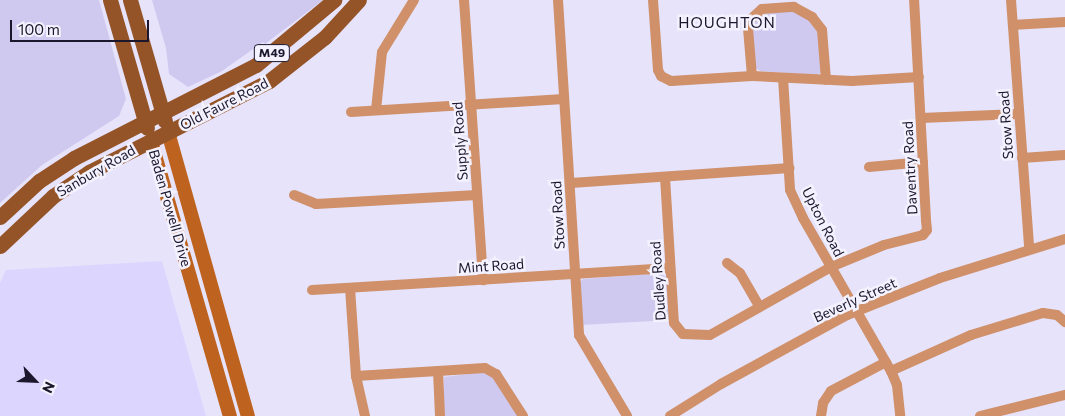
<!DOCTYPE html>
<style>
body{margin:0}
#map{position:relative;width:1065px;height:416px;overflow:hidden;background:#e6e3fb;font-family:Commissioner,sans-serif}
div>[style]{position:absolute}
.built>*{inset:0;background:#dcd6fe}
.green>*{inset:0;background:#cfc9f0}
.street>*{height:10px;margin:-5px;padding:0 5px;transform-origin:5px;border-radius:5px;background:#cf906a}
.secondary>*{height:14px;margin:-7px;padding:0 7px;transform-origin:7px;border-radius:7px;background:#be631f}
.primary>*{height:15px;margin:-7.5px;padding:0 7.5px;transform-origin:7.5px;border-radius:7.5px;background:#955428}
span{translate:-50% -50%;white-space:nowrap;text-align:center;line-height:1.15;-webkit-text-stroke:5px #f3f2fe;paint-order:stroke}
.shield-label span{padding:1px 4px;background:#f3f2fe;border:1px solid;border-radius:4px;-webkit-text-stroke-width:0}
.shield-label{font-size:12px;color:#1c172d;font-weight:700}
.street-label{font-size:14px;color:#1c172d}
.neighbourhood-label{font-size:15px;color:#1c172d;letter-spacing:1px}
.north{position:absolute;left:10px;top:356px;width:50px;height:50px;-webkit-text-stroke:4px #f3f2fe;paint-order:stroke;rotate:115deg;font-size:14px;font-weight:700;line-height:20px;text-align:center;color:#1c172d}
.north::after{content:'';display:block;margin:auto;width:18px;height:22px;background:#1c172d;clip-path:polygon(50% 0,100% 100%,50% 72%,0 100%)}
.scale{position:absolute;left:10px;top:20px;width:139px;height:22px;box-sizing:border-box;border:2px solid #1c172d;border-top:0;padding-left:6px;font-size:15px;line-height:18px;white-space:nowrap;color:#1c172d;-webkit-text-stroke:4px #f3f2fe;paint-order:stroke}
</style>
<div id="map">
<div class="built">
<div style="clip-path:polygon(162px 261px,206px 416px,0 416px,0 283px,6px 270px)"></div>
</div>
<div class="green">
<div style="clip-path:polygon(0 0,99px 0,126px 99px,119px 116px,42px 165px,0 203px)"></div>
<div style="clip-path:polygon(152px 0,323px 0,265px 44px,263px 42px,222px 71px,188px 87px,169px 74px,166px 48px)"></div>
<div style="clip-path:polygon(795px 10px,817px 26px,821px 72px,818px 75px,760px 71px,754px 66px,752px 24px,761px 14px)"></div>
<div style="clip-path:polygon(662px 273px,667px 279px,670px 320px,581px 325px,580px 282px,583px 279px)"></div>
<div style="clip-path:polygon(483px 372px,492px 375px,518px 416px,444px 416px,444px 377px)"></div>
</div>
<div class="street">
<div style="left:464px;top:0;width:281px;rotate:86.1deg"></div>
<div style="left:558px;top:0;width:336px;rotate:86.4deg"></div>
<div style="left:579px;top:335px;width:94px;rotate:59.3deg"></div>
<div style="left:653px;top:0;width:70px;rotate:85.9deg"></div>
<div style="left:658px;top:70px;width:7px;rotate:63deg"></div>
<div style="left:661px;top:76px;width:11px;rotate:27deg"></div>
<div style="left:671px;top:81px;width:81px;rotate:-3.5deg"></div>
<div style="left:752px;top:76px;width:100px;rotate:2.9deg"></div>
<div style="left:852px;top:81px;width:67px;rotate:-3.4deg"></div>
<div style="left:1011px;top:0;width:249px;rotate:85.8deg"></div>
<div style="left:1013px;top:25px;width:52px;rotate:-3.3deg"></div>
<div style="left:752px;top:76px;width:48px;rotate:-94.8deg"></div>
<div style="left:748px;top:28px;width:8px;rotate:-76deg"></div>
<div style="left:750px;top:20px;width:16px;rotate:-43deg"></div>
<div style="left:762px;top:9px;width:32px;rotate:-4deg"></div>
<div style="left:794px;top:7px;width:21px;rotate:29deg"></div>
<div style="left:812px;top:17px;width:16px;rotate:52deg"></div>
<div style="left:822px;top:30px;width:50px;rotate:85.4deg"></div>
<div style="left:783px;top:78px;width:112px;rotate:86.4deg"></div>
<div style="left:790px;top:190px;width:31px;rotate:65deg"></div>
<div style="left:803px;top:218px;width:177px;rotate:60.1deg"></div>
<div style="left:891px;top:371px;width:15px;rotate:67deg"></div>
<div style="left:897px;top:385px;width:31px;rotate:84deg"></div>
<div style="left:376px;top:110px;width:58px;rotate:-84.1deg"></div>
<div style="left:382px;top:52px;width:61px;rotate:-58.4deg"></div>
<div style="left:351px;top:112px;width:213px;rotate:-3.5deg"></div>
<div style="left:921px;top:118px;width:97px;rotate:-2.4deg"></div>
<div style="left:1022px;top:158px;width:43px;rotate:-4deg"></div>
<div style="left:869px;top:167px;width:54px;rotate:-5.3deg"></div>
<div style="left:665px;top:177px;width:146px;rotate:86.5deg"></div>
<div style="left:674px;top:323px;width:14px;rotate:51deg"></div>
<div style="left:683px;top:334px;width:27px;rotate:2deg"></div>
<div style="left:710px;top:335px;width:139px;rotate:-29.3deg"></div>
<div style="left:831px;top:267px;width:57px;rotate:-22.5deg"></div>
<div style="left:884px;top:245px;width:40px;rotate:-14.4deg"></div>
<div style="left:923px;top:235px;width:6px;rotate:-51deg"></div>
<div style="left:927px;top:230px;width:10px;rotate:-96deg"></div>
<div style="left:926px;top:220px;width:220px;rotate:-93.1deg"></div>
<div style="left:571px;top:183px;width:219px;rotate:-3.9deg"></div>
<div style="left:294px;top:195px;width:24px;rotate:22deg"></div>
<div style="left:316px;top:204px;width:161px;rotate:-3.2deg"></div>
<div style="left:727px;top:263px;width:16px;rotate:38deg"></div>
<div style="left:740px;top:273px;width:39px;rotate:60deg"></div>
<div style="left:350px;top:288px;width:88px;rotate:86.1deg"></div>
<div style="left:356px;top:376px;width:41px;rotate:77.3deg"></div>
<div style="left:312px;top:290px;width:359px;rotate:-3.5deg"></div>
<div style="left:891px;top:371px;width:88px;rotate:-24.2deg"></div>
<div style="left:971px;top:335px;width:75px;rotate:-17deg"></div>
<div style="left:1043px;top:313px;width:14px;rotate:8deg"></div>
<div style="left:1057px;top:315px;width:11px;rotate:41deg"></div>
<div style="left:356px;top:376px;width:82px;rotate:-3.5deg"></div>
<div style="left:440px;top:416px;width:45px;rotate:-92.5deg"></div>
<div style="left:438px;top:371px;width:47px;rotate:-3.7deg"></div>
<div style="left:485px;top:368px;width:13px;rotate:29deg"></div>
<div style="left:496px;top:374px;width:50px;rotate:57.3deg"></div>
<div style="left:670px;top:416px;width:60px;rotate:-32.1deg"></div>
<div style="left:721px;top:384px;width:144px;rotate:-28.7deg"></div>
<div style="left:847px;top:315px;width:100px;rotate:-21.7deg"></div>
<div style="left:940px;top:278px;width:131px;rotate:-17.3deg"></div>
<div style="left:821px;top:416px;width:13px;rotate:-81deg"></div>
<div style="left:823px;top:403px;width:14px;rotate:-56deg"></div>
<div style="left:831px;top:391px;width:62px;rotate:-27.8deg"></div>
<div style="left:980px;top:416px;width:88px;rotate:-13.9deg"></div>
</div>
<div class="secondary">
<div style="left:168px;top:132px;width:295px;rotate:74.3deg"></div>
<div style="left:151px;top:141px;width:286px;rotate:74deg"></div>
</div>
<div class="primary">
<div style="left:110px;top:0;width:133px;rotate:73.9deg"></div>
<div style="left:130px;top:0;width:126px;rotate:73.9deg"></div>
<div style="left:0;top:217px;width:53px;rotate:-42.7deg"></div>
<div style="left:39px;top:181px;width:42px;rotate:-33.3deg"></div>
<div style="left:74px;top:158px;width:204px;rotate:-27.1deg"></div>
<div style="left:256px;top:65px;width:102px;rotate:-39.8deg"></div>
<div style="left:0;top:246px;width:73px;rotate:-43.3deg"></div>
<div style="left:53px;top:196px;width:43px;rotate:-33.7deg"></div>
<div style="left:89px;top:172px;width:202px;rotate:-26.8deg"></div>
<div style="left:269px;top:81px;width:71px;rotate:-38.2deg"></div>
<div style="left:325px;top:37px;width:50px;rotate:-47.4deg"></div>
</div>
<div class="shield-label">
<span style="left:272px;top:53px">M49</span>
</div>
<div class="street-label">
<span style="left:224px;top:104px;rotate:-27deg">Old Faure Road</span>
<span style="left:1006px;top:125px;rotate:-94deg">Stow Road</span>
<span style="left:460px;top:141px;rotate:-94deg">Supply Road</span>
<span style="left:910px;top:168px;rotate:-93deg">Daventry Road</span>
<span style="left:96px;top:171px;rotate:-30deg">Sanbury Road</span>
<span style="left:170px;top:208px;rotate:74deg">Baden Powell Drive</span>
<span style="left:558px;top:215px;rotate:-93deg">Stow Road</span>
<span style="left:823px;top:222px;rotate:63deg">Upton Road</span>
<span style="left:491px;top:266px;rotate:-4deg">Mint Road</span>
<span style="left:658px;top:281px;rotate:-94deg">Dudley Road</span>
<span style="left:855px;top:300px;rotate:-24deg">Beverly Street</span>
</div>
<div class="neighbourhood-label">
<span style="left:727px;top:23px">HOUGHTON</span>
</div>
<div class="north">N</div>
<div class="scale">100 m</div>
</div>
